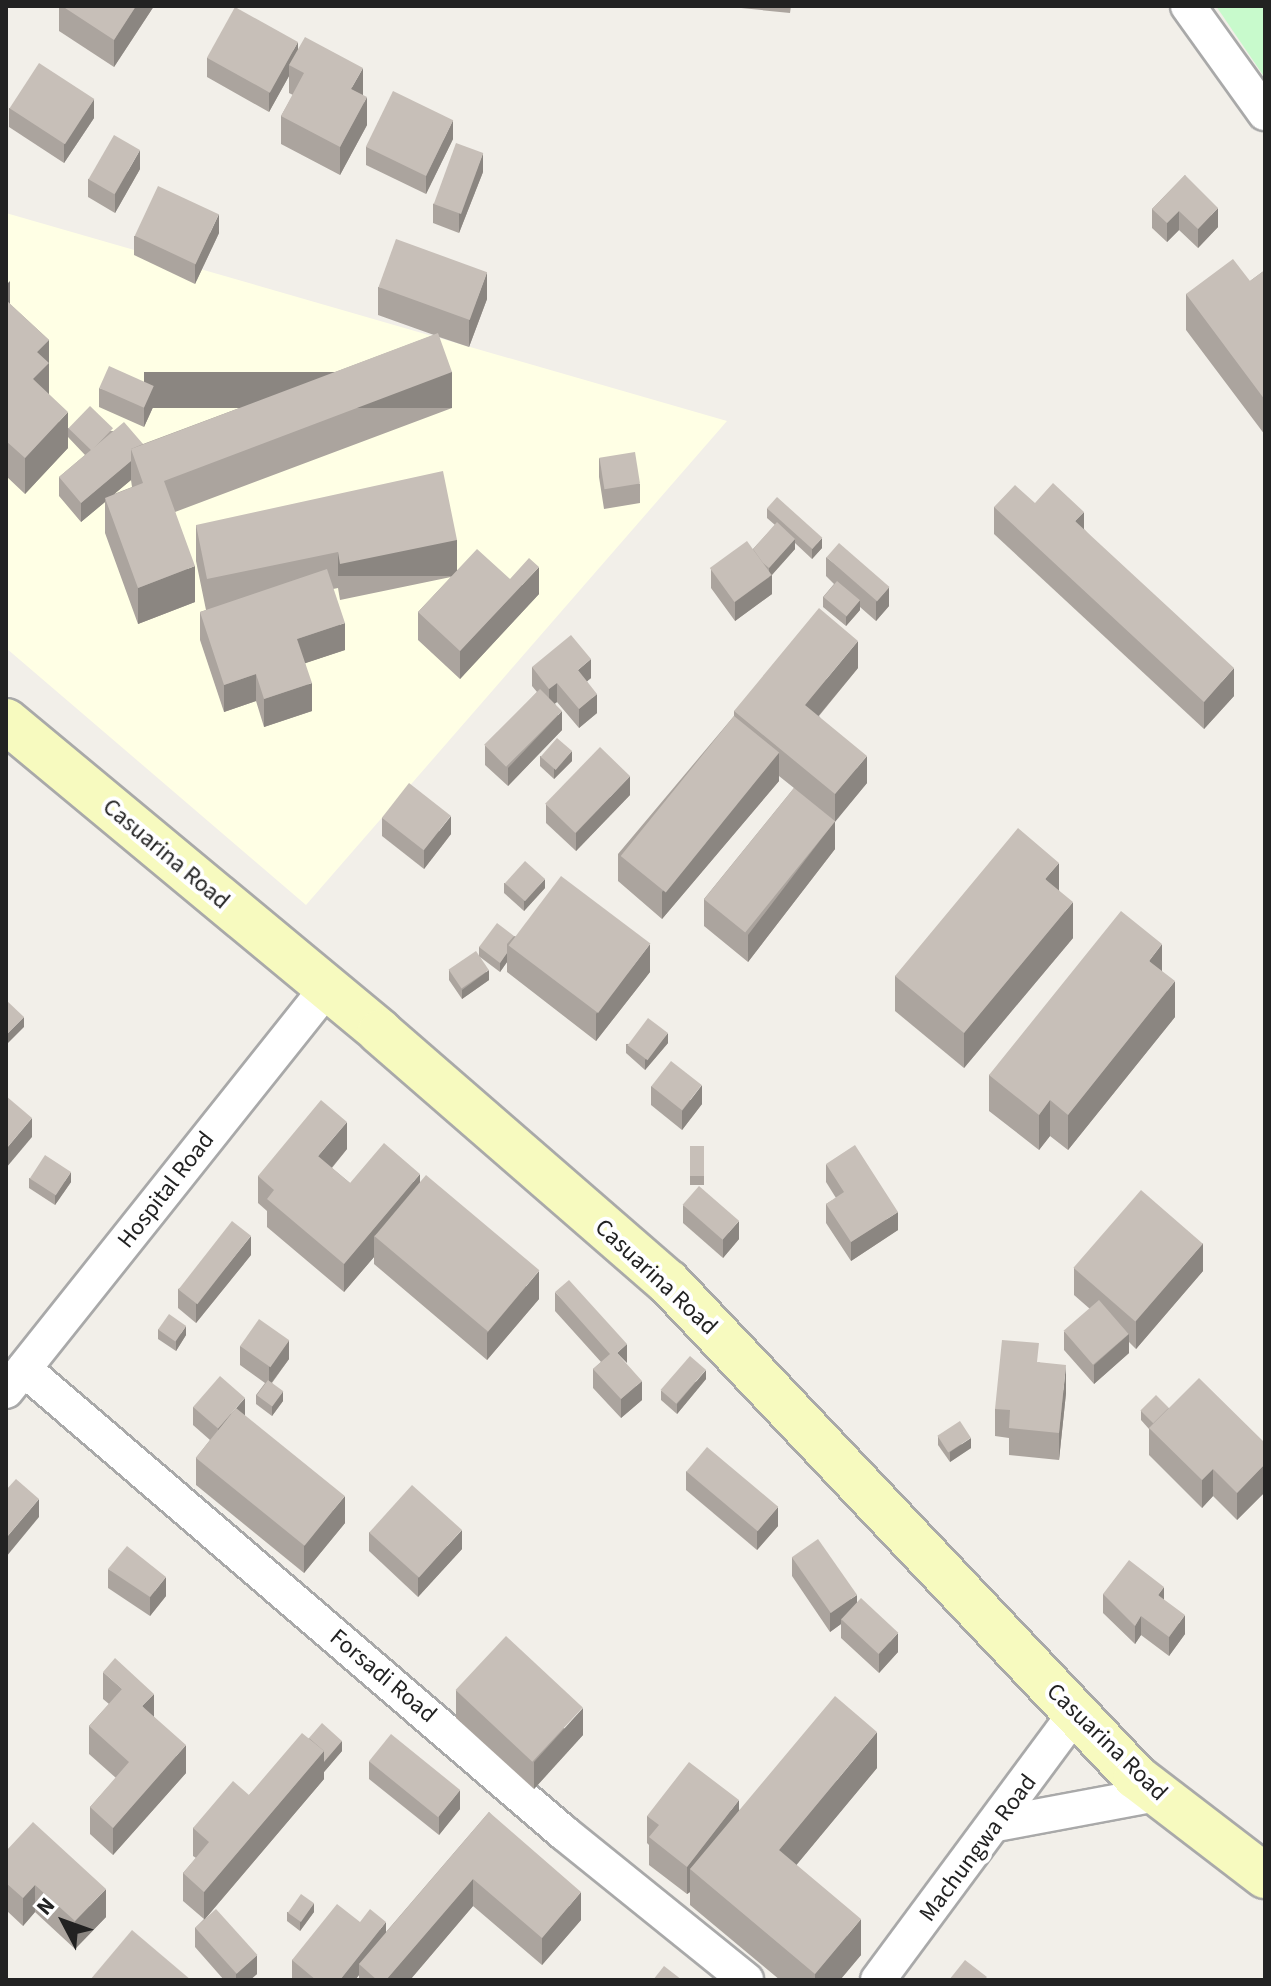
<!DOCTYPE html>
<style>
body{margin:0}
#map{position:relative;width:1271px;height:1986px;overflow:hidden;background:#f2efe9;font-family:"Source Sans 3",sans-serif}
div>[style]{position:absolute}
.education>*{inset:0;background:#ffffe5}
.park>*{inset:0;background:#c8facc}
.roads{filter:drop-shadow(2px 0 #a9a9a9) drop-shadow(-2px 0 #a9a9a9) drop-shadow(0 2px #a9a9a9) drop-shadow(0 -2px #a9a9a9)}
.street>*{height:34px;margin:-17px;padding:0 17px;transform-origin:17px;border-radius:17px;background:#fff}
.secondary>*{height:44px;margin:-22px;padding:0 22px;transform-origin:22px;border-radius:22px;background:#f7fabf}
.wall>*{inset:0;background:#aba49e;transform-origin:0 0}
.shaded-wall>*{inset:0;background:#8b8681;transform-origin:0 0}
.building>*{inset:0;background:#c7bfb8;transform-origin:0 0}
span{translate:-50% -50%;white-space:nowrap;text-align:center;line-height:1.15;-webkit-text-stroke:8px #fff;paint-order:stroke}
.street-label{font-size:24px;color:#222}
.frame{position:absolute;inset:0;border:8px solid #222;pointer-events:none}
.north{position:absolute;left:24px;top:1882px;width:80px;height:80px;-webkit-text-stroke:6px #fff;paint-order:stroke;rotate:311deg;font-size:22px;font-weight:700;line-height:32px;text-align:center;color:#222}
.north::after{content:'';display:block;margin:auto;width:28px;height:36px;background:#222;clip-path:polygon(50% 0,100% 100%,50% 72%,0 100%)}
</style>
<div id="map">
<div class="education">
<div style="clip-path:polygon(6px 213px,727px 421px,306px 905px,6px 648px)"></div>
</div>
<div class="park">
<div style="clip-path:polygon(1216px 6px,1265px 6px,1265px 78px)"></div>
</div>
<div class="roads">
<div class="street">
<div style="left:1188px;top:6px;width:132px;rotate:54.3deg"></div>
<div style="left:24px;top:1369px;width:712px;rotate:40.67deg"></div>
<div style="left:564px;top:1833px;width:234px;rotate:38.9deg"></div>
<div style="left:6px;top:1391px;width:515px;rotate:-51.46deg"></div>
<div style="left:997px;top:1824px;width:163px;rotate:-10.6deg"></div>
<div style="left:878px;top:1980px;width:331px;rotate:-53.5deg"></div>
</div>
<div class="secondary">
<div style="left:6px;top:721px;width:486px;rotate:39.7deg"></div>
<div style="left:380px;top:1032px;width:381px;rotate:41deg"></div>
<div style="left:668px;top:1282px;width:681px;rotate:46.61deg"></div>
<div style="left:1136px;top:1777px;width:163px;rotate:37.5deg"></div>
</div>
</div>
<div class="wall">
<div style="clip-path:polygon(59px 6px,154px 6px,114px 67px,59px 31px)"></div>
<div style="clip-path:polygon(721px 6px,791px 6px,790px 13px)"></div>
<div style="clip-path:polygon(298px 50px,363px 95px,367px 125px,340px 175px,281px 144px,281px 116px,293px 95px,289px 93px,289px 76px,269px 112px,207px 77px,207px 58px)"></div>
<div style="clip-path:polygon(9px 108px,94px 118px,64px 163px,9px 127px)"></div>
<div style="clip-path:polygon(453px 139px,426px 194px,366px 165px,366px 147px)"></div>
<div style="clip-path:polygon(140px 169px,115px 213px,88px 197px,88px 179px)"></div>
<div style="clip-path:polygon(483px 172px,459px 233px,433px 223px,433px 204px)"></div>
<div style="clip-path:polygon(1185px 175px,1218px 227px,1198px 248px,1179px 230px,1167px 242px,1152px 228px,1152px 209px)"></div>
<div style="clip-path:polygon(219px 233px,195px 284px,134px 255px,134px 236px)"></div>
<div style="clip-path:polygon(1265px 270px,1265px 435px,1186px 330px,1186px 294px,1250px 281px)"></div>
<div style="clip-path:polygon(6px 277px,10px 304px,49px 340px,49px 395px,68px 448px,25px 494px,6px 476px)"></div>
<div style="clip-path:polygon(evenodd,378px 287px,487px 299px,469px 347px,439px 337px,452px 408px,175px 512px,195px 602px,138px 624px,105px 533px,105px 502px,81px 522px,59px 496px,59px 477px,85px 455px,68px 437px,68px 428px,113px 431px,143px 444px,434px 335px,378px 315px,378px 287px,131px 480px,132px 487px,114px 494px,131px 480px)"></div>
<div style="clip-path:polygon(99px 388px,154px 405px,144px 427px,99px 407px)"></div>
<div style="clip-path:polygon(599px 458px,640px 484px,640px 503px,604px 509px,599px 477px)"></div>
<div style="clip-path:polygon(1035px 503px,1084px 529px,1234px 696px,1204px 729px,994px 534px,994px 507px)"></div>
<div style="clip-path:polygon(767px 508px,822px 548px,812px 559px,795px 543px,795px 549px,772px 575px,772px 594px,735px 621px,711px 588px,711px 569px,753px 549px,775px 525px,767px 518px)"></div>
<div style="clip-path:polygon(196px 525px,510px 579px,539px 594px,460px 679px,418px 640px,418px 612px,451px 577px,340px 600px,338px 588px,333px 589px,345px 650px,305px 663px,312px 711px,264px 727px,256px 701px,224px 712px,200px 640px,200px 612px,206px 610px,196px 561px)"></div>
<div style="clip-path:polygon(826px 557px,889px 606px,876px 621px,860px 607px,860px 610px,846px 626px,823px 607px,823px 597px,834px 584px,826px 576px)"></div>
<div style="clip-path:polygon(532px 667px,591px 678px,587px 681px,597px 713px,579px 728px,557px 702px,555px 703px,562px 730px,508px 786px,485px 765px,485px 746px,537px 692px,532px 686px)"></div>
<div style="clip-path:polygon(858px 668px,819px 716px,867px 783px,835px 821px,835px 849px,748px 962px,704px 926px,704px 899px,794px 788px,779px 776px,779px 781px,662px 919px,618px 881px,618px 854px,734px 716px,734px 711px)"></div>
<div style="clip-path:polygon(540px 756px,572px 761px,554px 779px,540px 766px)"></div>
<div style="clip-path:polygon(630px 795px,576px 851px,546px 823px,546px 804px)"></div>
<div style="clip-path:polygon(382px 818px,451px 834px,424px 869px,382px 836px)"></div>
<div style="clip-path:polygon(504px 883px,545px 888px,524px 911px,504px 893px)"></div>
<div style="clip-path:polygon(1059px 890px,1073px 938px,964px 1068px,895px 1011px,895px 976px)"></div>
<div style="clip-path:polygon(514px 936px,650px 972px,596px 1041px,507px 972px,507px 962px,500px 972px,480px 957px,489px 980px,462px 999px,449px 980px,449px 970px,479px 956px,479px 947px)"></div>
<div style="clip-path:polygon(1162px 972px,1175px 1017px,1068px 1150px,1050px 1136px,1039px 1150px,989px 1111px,989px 1075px)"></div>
<div style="clip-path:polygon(668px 1043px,645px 1070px,626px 1053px,626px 1044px)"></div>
<div style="clip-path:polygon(651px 1086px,702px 1104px,682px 1130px,651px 1105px)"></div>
<div style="left:690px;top:1146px;width:14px;height:39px"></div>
<div style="clip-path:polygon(347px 1149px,332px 1168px,350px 1183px,420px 1182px,539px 1299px,487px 1360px,374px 1264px,374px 1257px,344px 1292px,267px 1227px,267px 1211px,258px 1203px,258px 1176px)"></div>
<div style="clip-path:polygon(826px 1164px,898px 1230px,851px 1261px,826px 1223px,826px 1204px,836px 1198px,826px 1182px)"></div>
<div style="clip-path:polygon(29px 1178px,71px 1182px,55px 1205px,29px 1188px)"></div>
<div style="clip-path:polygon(683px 1205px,739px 1239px,723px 1258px,683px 1223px)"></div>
<div style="clip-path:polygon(251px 1255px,196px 1323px,178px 1308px,178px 1289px)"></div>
<div style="clip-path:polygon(1074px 1268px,1203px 1271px,1136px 1349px,1129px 1342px,1129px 1353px,1094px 1384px,1064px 1350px,1064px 1332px,1090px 1309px,1074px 1295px)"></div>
<div style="clip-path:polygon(555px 1292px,626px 1364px,642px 1400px,621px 1418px,593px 1388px,593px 1369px,601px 1362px,555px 1311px)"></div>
<div style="clip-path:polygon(158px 1329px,186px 1335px,176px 1351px,158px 1339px)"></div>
<div style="clip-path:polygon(240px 1346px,289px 1359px,272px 1383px,283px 1401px,272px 1416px,256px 1404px,256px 1395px,265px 1383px,240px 1365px)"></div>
<div style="clip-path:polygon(1039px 1362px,1066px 1393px,1059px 1460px,1009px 1455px,1009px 1438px,995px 1436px,995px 1409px)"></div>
<div style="clip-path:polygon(706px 1379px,677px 1414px,661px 1400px,661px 1391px)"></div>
<div style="clip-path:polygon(193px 1407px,245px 1416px,345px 1523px,304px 1573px,196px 1485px,196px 1458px,210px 1440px,193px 1425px)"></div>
<div style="clip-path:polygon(1169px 1408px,1265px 1443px,1265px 1492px,1237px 1520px,1213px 1496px,1202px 1508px,1149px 1455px,1149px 1429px,1141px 1420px,1141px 1411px)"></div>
<div style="clip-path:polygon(938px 1436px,971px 1448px,950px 1462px,938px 1445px)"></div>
<div style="clip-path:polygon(686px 1471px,778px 1526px,757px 1550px,686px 1490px)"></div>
<div style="clip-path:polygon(369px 1532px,462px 1549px,418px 1597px,369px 1551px)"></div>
<div style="clip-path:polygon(792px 1557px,857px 1603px,898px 1652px,879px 1673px,841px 1638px,841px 1624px,830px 1632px,792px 1576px)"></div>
<div style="clip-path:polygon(108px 1569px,166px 1596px,150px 1616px,108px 1588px)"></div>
<div style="clip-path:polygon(1103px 1594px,1164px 1600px,1185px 1634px,1169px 1656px,1141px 1635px,1135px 1644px,1103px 1613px)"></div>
<div style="clip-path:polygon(103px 1672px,154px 1717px,186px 1773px,113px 1855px,90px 1834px,90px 1807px,116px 1778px,89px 1754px,89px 1726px,109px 1704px,103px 1699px)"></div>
<div style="clip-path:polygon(456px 1690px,583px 1735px,534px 1789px,456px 1718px)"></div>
<div style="clip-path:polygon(309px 1738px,342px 1751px,324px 1772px,324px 1779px,206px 1918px,257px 1974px,250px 1980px,224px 1980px,195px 1947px,195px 1928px,204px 1919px,183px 1901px,183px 1873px,196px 1858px,193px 1856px,193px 1828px,249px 1795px)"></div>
<div style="clip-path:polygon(369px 1761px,460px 1809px,439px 1835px,369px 1779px)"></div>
<div style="clip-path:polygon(877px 1768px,796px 1865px,861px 1955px,840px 1980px,780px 1980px,690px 1905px,690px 1892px,687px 1894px,649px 1865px,649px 1845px,647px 1843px,647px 1816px,739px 1810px)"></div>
<div style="clip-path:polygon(489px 1812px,581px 1920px,542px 1965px,473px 1906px,410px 1980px,359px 1980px,359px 1975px,355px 1980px,292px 1979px,292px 1960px,360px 1922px,386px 1932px)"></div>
<div style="clip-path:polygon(6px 1851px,106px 1917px,75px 1949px,35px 1912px,23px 1926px,6px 1910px)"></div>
<div style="clip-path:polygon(287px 1912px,314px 1912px,300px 1931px,287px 1921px)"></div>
</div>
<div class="shaded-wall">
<div style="clip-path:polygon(136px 6px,154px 6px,114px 67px,114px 40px)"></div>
<div style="clip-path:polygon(298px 42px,298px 60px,289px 65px,289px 76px,269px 112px,269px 93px)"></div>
<div style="clip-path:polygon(363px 68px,363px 96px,351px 89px)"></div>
<div style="clip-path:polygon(367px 97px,367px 125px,340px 175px,340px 147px)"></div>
<div style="clip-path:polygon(94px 99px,94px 118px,64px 163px,64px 144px)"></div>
<div style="clip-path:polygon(453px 120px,453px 139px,426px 194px,426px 176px)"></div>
<div style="clip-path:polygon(140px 150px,140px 169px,115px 213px,115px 194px)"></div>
<div style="clip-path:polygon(483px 153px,483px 172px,459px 233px,459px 214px)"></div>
<div style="clip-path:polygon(1218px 208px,1218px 227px,1198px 248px,1198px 229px)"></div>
<div style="clip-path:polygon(1179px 211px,1179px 230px,1167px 242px,1167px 223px)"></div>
<div style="clip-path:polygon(219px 214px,219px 233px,195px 284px,195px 265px)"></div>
<div style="clip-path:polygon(487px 272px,487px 299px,469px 347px,469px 320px)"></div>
<div style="clip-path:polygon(10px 281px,10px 316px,6px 321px,6px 285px)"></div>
<div style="clip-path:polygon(49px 340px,49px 398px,33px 379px,37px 352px)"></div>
<div style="left:452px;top:372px;width:36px;height:308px;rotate:90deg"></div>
<div style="clip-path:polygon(154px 386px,154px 405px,144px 427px,144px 408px)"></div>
<div style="clip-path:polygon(68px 412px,68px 448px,25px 494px,25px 458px)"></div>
<div style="clip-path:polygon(131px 461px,131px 480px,106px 501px,105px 498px,105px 502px,81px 522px,81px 503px)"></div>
<div style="clip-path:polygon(1084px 512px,1084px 539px,1075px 521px)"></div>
<div style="clip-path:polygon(822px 538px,822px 548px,812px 559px,812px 549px)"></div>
<div style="clip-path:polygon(795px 539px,795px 549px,769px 578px,769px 568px)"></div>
<div style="left:457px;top:540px;width:36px;height:119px;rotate:90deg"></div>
<div style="clip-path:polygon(195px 566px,195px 602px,138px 624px,138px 588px)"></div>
<div style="clip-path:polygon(539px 567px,539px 594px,460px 679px,460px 651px)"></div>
<div style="clip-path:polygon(772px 575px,772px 594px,735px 621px,735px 602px)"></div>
<div style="clip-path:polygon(889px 587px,889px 606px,876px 621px,876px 602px)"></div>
<div style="clip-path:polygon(860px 600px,860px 610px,846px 626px,846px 617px)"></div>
<div style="clip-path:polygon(345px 623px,345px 650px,297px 666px,297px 639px)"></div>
<div style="clip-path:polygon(858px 641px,858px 668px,805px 732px,805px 705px)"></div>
<div style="clip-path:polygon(591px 659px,591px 678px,578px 689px,578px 670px)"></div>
<div style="clip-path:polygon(1234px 668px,1234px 696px,1204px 729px,1204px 702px)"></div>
<div style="clip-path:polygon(256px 674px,256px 701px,224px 712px,224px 685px)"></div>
<div style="clip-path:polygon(312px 683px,312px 711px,264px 727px,264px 699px)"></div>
<div style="clip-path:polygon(557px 683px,557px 702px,549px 708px,549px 689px)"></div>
<div style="clip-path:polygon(597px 694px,597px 713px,579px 728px,579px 709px)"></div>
<div style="clip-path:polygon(562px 711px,562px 730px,508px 786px,508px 768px)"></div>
<div style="clip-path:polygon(572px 751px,572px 761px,554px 779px,554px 769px)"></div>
<div style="clip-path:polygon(779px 753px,779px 781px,662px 919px,662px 892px)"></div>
<div style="clip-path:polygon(867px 756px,867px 783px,835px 822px,835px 794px)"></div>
<div style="clip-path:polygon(630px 776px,630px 795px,576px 851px,576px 833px)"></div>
<div style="clip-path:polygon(451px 816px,451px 834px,424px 869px,424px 850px)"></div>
<div style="clip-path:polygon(835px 821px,835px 849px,748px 962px,748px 935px)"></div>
<div style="clip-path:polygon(1059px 863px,1059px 898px,1045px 879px)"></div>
<div style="clip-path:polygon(545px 879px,545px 888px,524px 911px,524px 901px)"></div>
<div style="clip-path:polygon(1073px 902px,1073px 938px,964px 1068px,964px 1033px)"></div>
<div style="clip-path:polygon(650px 944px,650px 972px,596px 1041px,596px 1014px)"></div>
<div style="clip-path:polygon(1162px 944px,1162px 980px,1149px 961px)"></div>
<div style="clip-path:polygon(507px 953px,507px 962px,500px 972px,500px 963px)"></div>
<div style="clip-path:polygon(489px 970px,489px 980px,462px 999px,462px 990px)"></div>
<div style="clip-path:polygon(1175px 981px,1175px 1017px,1068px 1150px,1068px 1115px)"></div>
<div style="clip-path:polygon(24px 1017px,24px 1027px,6px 1045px,6px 1035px)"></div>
<div style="clip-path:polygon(668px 1033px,668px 1043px,645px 1070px,645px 1060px)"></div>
<div style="clip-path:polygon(702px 1085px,702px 1104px,682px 1130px,682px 1111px)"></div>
<div style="clip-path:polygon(1050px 1100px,1050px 1136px,1039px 1150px,1039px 1115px)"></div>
<div style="clip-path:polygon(32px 1118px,32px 1137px,6px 1168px,6px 1149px)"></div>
<div style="clip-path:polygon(347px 1122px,347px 1149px,318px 1184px,318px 1156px)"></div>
<div style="clip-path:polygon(71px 1172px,71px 1182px,55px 1205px,55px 1196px)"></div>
<div style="clip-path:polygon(420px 1174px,420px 1202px,374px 1236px,374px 1257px,344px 1292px,344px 1264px)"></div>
<div style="clip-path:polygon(898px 1212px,898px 1230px,851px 1261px,851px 1242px)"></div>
<div style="clip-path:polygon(739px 1221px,739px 1239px,723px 1258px,723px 1239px)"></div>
<div style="clip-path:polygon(251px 1236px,251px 1255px,196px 1323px,196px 1304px)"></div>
<div style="clip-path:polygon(1203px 1243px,1203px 1271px,1136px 1349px,1136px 1321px)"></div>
<div style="clip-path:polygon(539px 1271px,539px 1299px,487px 1360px,487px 1333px)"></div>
<div style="clip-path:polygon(186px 1326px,186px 1335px,176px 1351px,176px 1341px)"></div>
<div style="clip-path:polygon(1129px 1334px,1129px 1353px,1094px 1384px,1094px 1365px)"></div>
<div style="clip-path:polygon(289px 1340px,289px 1359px,269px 1386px,269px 1367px)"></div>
<div style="clip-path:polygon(627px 1344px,627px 1363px,617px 1353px)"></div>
<div style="clip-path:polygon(1066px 1365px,1066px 1393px,1059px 1460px,1059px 1433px)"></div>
<div style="clip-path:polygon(706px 1370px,706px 1379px,677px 1414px,677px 1404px)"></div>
<div style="clip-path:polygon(642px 1381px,642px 1400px,621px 1418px,621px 1399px)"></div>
<div style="clip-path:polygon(283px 1391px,283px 1401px,272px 1416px,272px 1406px)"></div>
<div style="clip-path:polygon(245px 1398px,245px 1417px,218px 1448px,218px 1429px)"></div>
<div style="clip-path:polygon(971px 1438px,971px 1448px,950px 1462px,950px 1452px)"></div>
<div style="clip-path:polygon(1265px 1464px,1265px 1492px,1237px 1520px,1237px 1493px)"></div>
<div style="clip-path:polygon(1213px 1469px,1213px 1496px,1202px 1508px,1202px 1480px)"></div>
<div style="clip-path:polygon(345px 1496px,345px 1523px,304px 1573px,304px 1545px)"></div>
<div style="clip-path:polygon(39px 1499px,39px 1517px,6px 1557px,6px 1538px)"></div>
<div style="clip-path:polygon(778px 1507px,778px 1526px,757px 1550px,757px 1531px)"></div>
<div style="clip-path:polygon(462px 1530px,462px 1549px,418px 1597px,418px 1578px)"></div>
<div style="clip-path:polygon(166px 1577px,166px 1596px,150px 1616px,150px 1597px)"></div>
<div style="clip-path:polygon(1164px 1587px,1164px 1606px,1158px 1595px)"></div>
<div style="clip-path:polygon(857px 1595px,857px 1614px,841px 1619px,841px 1624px,830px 1632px,830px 1613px)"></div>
<div style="clip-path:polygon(1185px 1615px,1185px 1634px,1169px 1656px,1169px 1637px)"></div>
<div style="clip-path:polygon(1141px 1616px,1141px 1635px,1135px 1644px,1135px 1626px)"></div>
<div style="clip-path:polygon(898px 1633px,898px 1652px,879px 1673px,879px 1654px)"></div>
<div style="clip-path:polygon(154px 1694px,154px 1721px,142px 1706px)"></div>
<div style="clip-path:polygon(583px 1708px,583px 1735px,534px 1789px,534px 1762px)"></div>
<div style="clip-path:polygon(877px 1732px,877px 1768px,779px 1886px,779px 1850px)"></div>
<div style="clip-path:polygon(342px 1741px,342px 1751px,324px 1772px,324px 1779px,204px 1920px,204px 1892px,324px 1751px)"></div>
<div style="clip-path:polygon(186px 1745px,186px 1773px,113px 1855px,113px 1828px)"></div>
<div style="clip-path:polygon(460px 1790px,460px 1809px,439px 1835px,439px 1816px)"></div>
<div style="clip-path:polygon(739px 1800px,739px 1827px,690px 1869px,690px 1892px,687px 1894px,687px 1867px)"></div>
<div style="clip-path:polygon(473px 1879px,473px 1906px,410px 1980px,386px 1980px)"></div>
<div style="clip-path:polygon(35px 1885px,35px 1912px,23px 1926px,23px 1898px)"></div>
<div style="clip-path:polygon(106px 1889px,106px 1917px,75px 1949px,75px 1921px)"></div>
<div style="clip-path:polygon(581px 1892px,581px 1920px,542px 1965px,542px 1938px)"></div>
<div style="clip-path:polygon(314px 1903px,314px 1912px,300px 1931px,300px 1921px)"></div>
<div style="clip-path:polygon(861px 1919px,861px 1955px,840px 1980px,815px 1980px,815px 1974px)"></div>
<div style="clip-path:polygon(386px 1922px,386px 1941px,359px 1964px,359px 1975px,355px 1980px,340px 1980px)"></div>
<div style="clip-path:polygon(257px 1955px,257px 1974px,250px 1980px,236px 1980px,236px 1974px)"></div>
</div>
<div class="building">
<div style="clip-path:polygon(62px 6px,136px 6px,114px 40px)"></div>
<div style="left:235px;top:7px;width:72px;height:58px;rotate:29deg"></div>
<div style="clip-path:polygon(305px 37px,363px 68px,351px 89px,367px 97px,340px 147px,281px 116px,304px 73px,289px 65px)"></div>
<div style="left:39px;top:63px;width:66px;height:54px;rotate:33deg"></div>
<div style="left:393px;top:91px;width:67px;height:62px;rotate:26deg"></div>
<div style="left:114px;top:135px;width:30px;height:51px;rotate:30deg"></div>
<div style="left:456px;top:143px;width:29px;height:65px;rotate:20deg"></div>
<div style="clip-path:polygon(1185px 175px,1218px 208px,1198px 229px,1179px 211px,1167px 223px,1152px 209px)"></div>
<div style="left:158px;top:186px;width:67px;height:55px;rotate:25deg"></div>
<div style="left:396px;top:239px;width:97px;height:51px;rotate:20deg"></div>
<div style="clip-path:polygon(1233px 259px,1250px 281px,1265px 270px,1265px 400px,1186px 294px)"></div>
<div style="clip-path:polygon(6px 300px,49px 340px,37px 352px,49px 363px,33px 379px,68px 412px,25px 458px,6px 441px)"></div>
<div style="clip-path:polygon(438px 333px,452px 372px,164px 481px,195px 566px,138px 588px,105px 498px,143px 483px,131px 449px)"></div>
<div style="left:109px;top:366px;width:49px;height:24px;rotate:24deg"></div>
<div style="left:90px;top:406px;width:32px;height:31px;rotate:44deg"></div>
<div style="clip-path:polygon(124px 422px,143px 444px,131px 449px,131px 461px,81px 503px,59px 477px)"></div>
<div style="left:635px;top:452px;width:32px;height:36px;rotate:81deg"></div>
<div style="clip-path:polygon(443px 471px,457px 540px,340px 564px,338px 552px,207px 579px,196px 525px)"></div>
<div style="clip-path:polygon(1053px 483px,1084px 512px,1075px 521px,1234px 668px,1204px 702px,994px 507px,1015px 485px,1035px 503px)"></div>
<div style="left:777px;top:497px;width:61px;height:15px;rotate:42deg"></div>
<div style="clip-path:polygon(777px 522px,795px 539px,769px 568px,763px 563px,753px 549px)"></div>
<div style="left:747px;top:541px;width:42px;height:46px;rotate:54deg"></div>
<div style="left:839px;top:543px;width:67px;height:19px;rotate:41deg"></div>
<div style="clip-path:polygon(477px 549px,510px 579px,529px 558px,539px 567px,460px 651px,418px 612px)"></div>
<div style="clip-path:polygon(327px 569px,345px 623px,297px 639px,312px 683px,264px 699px,256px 674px,224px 685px,200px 612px)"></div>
<div style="left:837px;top:581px;width:30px;height:21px;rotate:40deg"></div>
<div style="clip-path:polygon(819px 608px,858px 641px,805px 705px,867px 756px,835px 794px,734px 711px)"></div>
<div style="clip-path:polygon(571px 635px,591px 659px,578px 670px,597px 694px,579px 709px,557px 683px,549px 689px,532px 667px)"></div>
<div style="left:540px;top:689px;width:31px;height:79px;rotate:45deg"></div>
<div style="left:734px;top:716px;width:58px;height:180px;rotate:39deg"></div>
<div style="left:557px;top:738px;width:20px;height:25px;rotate:41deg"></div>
<div style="left:600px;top:747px;width:42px;height:79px;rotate:44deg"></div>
<div style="left:409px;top:783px;width:53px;height:44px;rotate:38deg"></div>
<div style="left:794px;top:788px;width:53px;height:143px;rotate:39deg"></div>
<div style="clip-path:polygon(1018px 828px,1059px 863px,1045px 879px,1073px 902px,964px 1033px,895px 976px)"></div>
<div style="left:525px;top:861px;width:27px;height:30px;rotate:42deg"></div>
<div style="left:561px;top:876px;width:112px;height:87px;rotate:37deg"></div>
<div style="clip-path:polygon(1121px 911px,1162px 944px,1149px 961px,1175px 981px,1068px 1115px,1050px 1100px,1039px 1115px,989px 1075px)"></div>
<div style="clip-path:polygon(497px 923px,514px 936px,507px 944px,507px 953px,500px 963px,479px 947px)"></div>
<div style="left:476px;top:951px;width:23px;height:33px;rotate:56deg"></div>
<div style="clip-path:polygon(6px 1000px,24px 1017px,6px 1035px)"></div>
<div style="left:648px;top:1018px;width:25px;height:34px;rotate:37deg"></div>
<div style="left:671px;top:1061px;width:39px;height:32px;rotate:38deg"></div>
<div style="clip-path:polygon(6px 1096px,32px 1118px,6px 1149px)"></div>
<div style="clip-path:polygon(321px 1100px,347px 1122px,318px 1156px,350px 1183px,384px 1143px,420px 1174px,344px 1264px,267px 1199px,274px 1190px,258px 1176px)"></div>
<div style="clip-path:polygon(855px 1145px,898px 1212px,851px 1242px,826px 1204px,844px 1192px,826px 1164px)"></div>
<div style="left:690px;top:1146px;width:14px;height:30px"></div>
<div style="left:45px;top:1155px;width:31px;height:28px;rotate:33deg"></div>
<div style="left:426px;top:1175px;width:148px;height:80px;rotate:40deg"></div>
<div style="left:699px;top:1186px;width:53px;height:25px;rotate:41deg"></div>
<div style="left:1141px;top:1190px;width:82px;height:103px;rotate:41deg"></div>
<div style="left:232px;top:1221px;width:24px;height:87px;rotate:38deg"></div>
<div style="clip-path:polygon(569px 1280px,627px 1344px,617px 1353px,642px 1381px,621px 1399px,593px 1369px,610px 1354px,555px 1292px)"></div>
<div style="left:1099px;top:1300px;width:45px;height:47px;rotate:49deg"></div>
<div style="left:169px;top:1314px;width:21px;height:19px;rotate:35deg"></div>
<div style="left:259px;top:1319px;width:37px;height:33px;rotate:35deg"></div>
<div style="clip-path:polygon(1002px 1340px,1039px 1343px,1037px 1362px,1066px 1365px,1059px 1433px,1009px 1428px,1010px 1410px,995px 1409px)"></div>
<div style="left:690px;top:1356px;width:21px;height:45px;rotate:41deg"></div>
<div style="left:220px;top:1376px;width:33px;height:41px;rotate:41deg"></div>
<div style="clip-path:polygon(1199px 1378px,1265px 1443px,1265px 1464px,1237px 1493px,1213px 1469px,1202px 1480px,1149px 1428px)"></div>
<div style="left:268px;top:1380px;width:19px;height:19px;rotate:36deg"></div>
<div style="left:1156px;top:1395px;width:18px;height:22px;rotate:45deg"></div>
<div style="left:236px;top:1408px;width:140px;height:64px;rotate:39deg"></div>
<div style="left:960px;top:1421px;width:20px;height:27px;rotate:57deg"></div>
<div style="left:707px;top:1447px;width:93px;height:32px;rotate:40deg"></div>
<div style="clip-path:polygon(16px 1479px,39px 1499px,6px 1538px,6px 1490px)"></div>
<div style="left:412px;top:1485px;width:67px;height:64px;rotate:42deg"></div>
<div style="left:818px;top:1539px;width:68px;height:32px;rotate:55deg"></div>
<div style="clip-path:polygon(127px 1546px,166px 1577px,150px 1597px,108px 1569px)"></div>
<div style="clip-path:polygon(1129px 1560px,1164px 1587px,1158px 1595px,1185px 1615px,1169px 1637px,1141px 1616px,1135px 1626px,1103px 1594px)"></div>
<div style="left:861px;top:1598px;width:51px;height:29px;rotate:43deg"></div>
<div style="left:506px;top:1636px;width:105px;height:74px;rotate:43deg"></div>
<div style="clip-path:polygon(115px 1658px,154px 1694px,142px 1706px,186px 1745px,113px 1828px,90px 1807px,129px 1762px,89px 1726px,122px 1689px,103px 1672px)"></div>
<div style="clip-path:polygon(835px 1696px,877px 1732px,779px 1850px,861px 1919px,815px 1974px,690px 1869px)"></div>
<div style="clip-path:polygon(322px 1723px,342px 1741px,324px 1762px,324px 1751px,309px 1738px)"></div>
<div style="clip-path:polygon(302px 1733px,324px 1751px,204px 1892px,183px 1873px,209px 1842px,193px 1828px,233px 1781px,249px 1795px)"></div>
<div style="left:391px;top:1734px;width:89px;height:35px;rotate:39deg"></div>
<div style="clip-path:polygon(689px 1762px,739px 1800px,687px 1867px,649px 1837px,659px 1825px,647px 1816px)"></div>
<div style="clip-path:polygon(489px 1812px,581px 1892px,542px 1938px,473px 1879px,386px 1980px,377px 1980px,359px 1964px)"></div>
<div style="clip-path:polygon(33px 1822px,106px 1889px,75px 1921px,35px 1885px,23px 1898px,6px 1883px,6px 1851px)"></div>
<div style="left:301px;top:1894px;width:16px;height:23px;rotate:35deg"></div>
<div style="clip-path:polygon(337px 1904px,360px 1922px,370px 1909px,386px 1922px,340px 1980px,316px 1980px,292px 1960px)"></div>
<div style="left:216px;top:1909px;width:62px;height:28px;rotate:48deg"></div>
<div style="clip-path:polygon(132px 1930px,191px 1980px,90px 1980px)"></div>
<div style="clip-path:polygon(965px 1960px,987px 1977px,984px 1980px,949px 1980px)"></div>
<div style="clip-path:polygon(664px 1966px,682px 1980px,653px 1980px)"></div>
</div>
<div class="street-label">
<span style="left:166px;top:854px;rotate:40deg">Casuarina Road</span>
<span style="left:166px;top:1190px;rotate:-52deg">Hospital Road</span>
<span style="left:656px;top:1277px;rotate:43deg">Casuarina Road</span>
<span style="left:383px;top:1676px;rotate:40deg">Forsadi Road</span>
<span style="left:1107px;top:1742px;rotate:44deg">Casuarina Road</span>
<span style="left:978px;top:1848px;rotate:-53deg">Machungwa Road</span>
</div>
<div class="frame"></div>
<div class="north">N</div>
</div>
